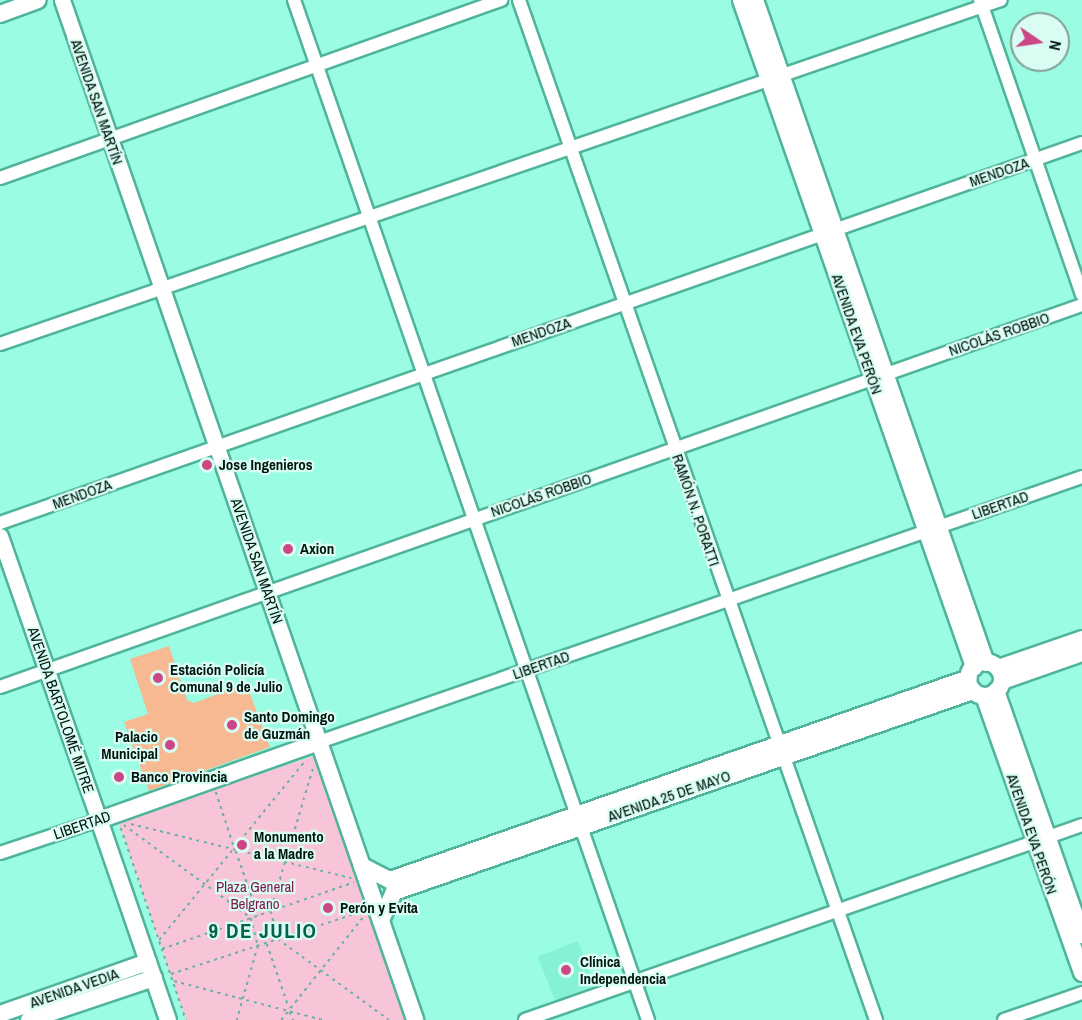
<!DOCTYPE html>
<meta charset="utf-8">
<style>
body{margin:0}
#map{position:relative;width:1082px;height:1020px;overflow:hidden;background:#9afde3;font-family:"Archivo Narrow",sans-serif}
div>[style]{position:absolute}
.built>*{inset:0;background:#85f2d7;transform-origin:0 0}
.green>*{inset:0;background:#f8c4d7}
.building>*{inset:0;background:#f6b991}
.path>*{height:1.5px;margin-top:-0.75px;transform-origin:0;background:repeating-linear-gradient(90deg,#69b29f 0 3px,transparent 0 7.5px)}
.roads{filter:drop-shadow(2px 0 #50b49c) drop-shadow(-2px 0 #50b49c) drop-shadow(0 2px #50b49c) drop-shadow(0 -2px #50b49c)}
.minor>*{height:12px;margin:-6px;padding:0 6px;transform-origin:6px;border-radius:6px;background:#fff}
.tertiary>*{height:15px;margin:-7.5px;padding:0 7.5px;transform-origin:7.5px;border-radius:7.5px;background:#fff}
.secondary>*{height:16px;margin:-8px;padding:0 8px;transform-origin:8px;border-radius:8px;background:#fff}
.secondary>.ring{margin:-8px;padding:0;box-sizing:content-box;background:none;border:16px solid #fff;border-radius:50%}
.dots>*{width:16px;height:16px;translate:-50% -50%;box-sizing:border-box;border:3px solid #d9fdf2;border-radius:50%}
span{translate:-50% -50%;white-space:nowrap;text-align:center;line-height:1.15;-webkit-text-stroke:4.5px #d9fdf2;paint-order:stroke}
.street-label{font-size:15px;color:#01130f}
.poi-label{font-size:15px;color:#01130f;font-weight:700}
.left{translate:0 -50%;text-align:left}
.right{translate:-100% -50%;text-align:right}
.park-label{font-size:15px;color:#7d194b}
.district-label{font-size:21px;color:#076150;font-weight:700;letter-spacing:1.5px}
.north{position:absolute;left:1010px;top:12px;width:60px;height:60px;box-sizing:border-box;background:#d9fdf2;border:2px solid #839f97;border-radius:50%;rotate:103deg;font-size:16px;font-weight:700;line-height:24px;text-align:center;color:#01130f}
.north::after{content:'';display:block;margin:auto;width:21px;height:27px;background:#cd4685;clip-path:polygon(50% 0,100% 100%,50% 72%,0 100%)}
</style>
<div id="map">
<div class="built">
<div style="left:578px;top:941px;width:48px;height:43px;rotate:69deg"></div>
</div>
<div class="green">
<div style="clip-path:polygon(317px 755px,409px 1020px,186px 1020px,118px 821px)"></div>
</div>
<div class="building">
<div style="clip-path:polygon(169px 646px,187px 700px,194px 703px,246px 683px,270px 747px,149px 791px,124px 722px,148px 714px,130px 659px)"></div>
</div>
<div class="path">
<div style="left:313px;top:769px;width:148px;rotate:106.5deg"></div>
<div style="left:271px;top:911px;width:29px;rotate:76deg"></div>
<div style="left:278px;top:939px;width:137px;rotate:36.1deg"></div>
<div style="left:216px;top:792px;width:58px;rotate:71.9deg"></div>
<div style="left:131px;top:824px;width:227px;rotate:13.8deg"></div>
<div style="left:124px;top:825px;width:157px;rotate:36.2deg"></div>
<div style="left:251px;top:918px;width:29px;rotate:76deg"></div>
<div style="left:258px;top:946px;width:77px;rotate:105.8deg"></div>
<div style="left:121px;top:828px;width:203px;rotate:71.3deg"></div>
<div style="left:236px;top:851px;width:68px;rotate:71deg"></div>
<div style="left:159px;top:940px;width:230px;rotate:-50.8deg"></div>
<div style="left:267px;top:944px;width:68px;rotate:71deg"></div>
<div style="left:162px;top:949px;width:203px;rotate:-19.2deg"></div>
<div style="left:171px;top:974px;width:203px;rotate:-18.1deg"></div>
<div style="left:174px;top:981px;width:154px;rotate:14.7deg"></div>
<div style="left:290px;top:1012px;width:9px;rotate:69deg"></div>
<div style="left:281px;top:1020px;width:133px;rotate:-51.4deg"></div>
</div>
<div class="roads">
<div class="minor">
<div style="left:294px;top:0;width:1080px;rotate:70.86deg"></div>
<div style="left:519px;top:0;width:1081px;rotate:70.71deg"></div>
<div style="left:980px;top:0;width:312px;rotate:70.9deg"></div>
<div style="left:0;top:178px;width:532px;rotate:-19.56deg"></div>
<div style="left:0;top:344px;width:1058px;rotate:-18.97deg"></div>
<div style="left:0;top:523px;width:1147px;rotate:-19.35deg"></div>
<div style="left:0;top:687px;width:1147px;rotate:-19.45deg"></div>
<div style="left:319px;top:742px;width:808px;rotate:-19.15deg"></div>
<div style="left:0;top:853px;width:104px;rotate:-18.4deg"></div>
<div style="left:525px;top:1020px;width:590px;rotate:-19.29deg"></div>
<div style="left:1004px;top:1020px;width:83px;rotate:-19.1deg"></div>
</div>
<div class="tertiary">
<div style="left:62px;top:0;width:785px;rotate:70.9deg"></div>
<div style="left:0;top:536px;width:301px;rotate:70.8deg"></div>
</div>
<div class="secondary">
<div style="left:741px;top:0;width:707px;rotate:70.74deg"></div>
<div style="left:755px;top:0;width:702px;rotate:70.79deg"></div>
<div style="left:0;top:14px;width:40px;rotate:-20.2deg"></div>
<div class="ring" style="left:968px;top:662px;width:18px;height:18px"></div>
<div style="left:998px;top:668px;width:89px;rotate:-19deg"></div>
<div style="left:1002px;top:681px;width:85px;rotate:-19.3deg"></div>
<div style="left:996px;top:691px;width:259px;rotate:70.6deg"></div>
<div style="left:984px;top:696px;width:294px;rotate:70.5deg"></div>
<div style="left:362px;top:866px;width:31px;rotate:27deg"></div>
<div style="left:390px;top:880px;width:613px;rotate:-19.23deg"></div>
<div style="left:381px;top:920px;width:31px;rotate:-65deg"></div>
<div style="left:394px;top:892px;width:613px;rotate:-19.14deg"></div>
<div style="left:0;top:1014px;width:157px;rotate:-19.4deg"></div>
<div style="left:29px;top:1020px;width:132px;rotate:-18.6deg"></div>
<div style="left:168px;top:1020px;width:212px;rotate:-109deg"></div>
<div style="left:99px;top:820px;width:233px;rotate:-19.5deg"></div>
<div style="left:319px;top:742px;width:294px;rotate:70.9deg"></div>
</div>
</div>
<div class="dots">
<div style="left:207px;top:465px;background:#cd4685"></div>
<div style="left:288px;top:549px;background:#cd4685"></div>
<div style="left:158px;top:678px;background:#cd4685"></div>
<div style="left:232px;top:725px;background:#cd4685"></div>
<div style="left:170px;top:745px;background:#cd4685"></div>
<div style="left:119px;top:777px;background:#cd4685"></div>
<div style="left:242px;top:845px;background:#cd4685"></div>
<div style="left:328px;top:908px;background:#cd4685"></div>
<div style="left:566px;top:970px;background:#cd4685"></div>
</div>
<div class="street-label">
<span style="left:97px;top:102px;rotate:71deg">AVENIDA SAN MARTÍN</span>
<span style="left:999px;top:172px;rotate:-19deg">MENDOZA</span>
<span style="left:541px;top:332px;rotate:-19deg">MENDOZA</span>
<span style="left:857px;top:334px;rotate:71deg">AVENIDA EVA PERÓN</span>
<span style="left:999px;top:334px;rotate:-19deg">NICOLÁS ROBBIO</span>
<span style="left:82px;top:494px;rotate:-20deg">MENDOZA</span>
<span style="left:541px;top:495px;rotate:-19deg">NICOLÁS ROBBIO</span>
<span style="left:1000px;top:505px;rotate:-19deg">LIBERTAD</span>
<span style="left:696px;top:510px;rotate:71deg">RAMÓN N. PORATTI</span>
<span style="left:257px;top:561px;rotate:71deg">AVENIDA SAN MARTÍN</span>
<span style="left:541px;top:665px;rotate:-19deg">LIBERTAD</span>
<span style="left:61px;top:710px;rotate:71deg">AVENIDA BARTOLOMÉ MITRE</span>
<span style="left:669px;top:796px;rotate:-19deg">AVENIDA 25 DE MAYO</span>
<span style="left:82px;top:825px;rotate:-19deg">LIBERTAD</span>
<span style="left:1032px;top:834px;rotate:71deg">AVENIDA EVA PERÓN</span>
<span style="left:74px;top:988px;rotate:-19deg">AVENIDA VEDIA</span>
</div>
<div class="poi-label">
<span class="left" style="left:219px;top:465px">Jose Ingenieros</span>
<span class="left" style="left:300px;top:549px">Axion</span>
<span class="left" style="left:170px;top:678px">Estación Policía<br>Comunal 9 de Julio</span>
<span class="left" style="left:244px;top:725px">Santo Domingo<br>de Guzmán</span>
<span class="right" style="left:158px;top:745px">Palacio<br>Municipal</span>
<span class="left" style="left:131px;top:777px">Banco Provincia</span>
<span class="left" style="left:254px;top:845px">Monumento<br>a la Madre</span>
<span class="left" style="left:340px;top:908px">Perón y Evita</span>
<span class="left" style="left:580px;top:970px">Clínica<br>Independencia</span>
</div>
<div class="park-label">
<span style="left:255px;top:895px">Plaza General<br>Belgrano</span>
</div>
<div class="district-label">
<span style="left:263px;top:931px">9 DE JULIO</span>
</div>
<div class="north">N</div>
</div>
